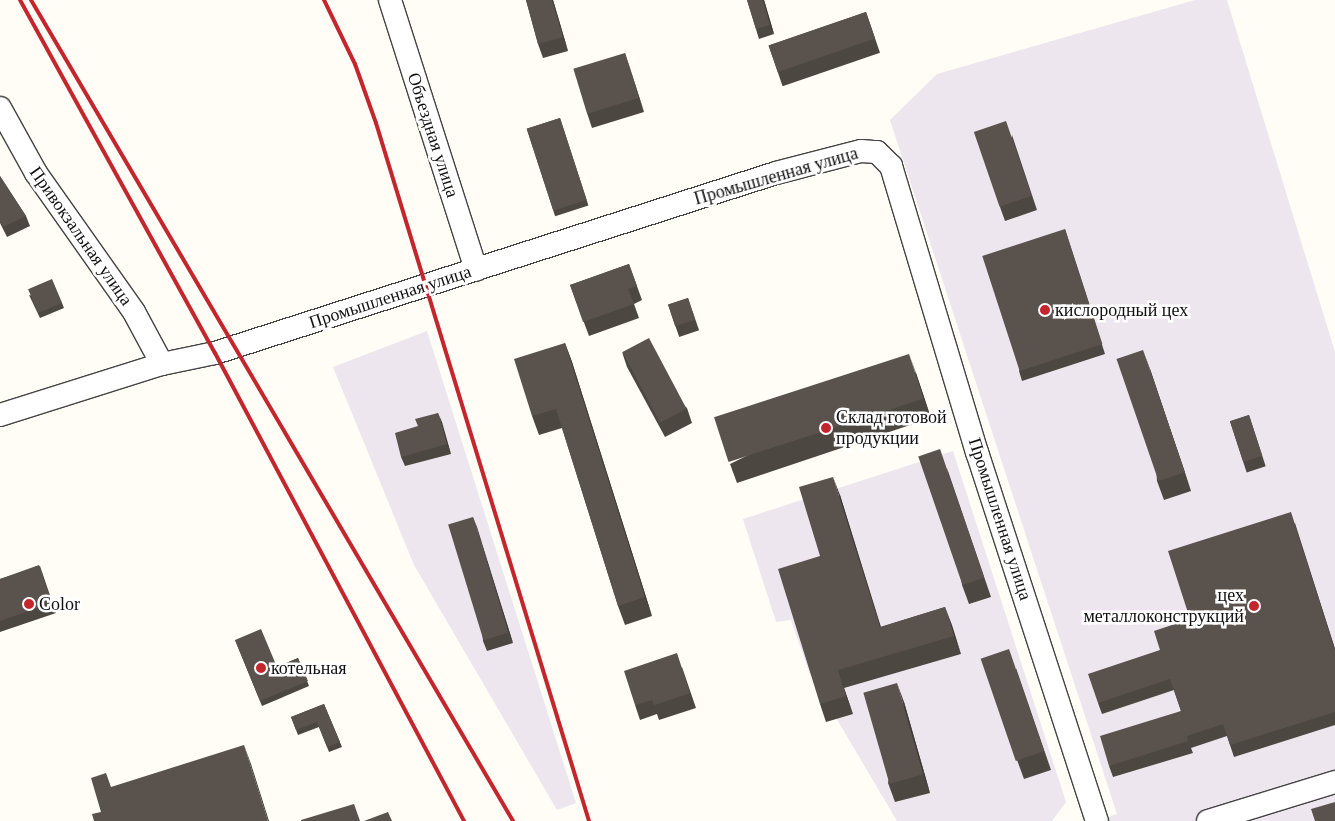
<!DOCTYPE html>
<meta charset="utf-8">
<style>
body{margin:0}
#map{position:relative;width:1335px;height:821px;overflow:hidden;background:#fffdf5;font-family:Georgia,serif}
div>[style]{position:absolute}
.industrial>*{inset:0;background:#eee6ef}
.roads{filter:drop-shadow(1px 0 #444) drop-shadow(-1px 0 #444) drop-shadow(0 1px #444) drop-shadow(0 -1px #444)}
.minor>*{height:22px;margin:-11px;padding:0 11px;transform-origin:11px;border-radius:11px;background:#fff}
.rail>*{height:4px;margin:-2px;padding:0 2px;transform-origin:2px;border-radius:2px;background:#c4262e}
.wall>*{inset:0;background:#4d4742;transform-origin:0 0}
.shaded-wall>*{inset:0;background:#3f3936}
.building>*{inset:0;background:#5a524d;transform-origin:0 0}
.dots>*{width:14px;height:14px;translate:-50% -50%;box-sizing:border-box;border:2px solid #fff;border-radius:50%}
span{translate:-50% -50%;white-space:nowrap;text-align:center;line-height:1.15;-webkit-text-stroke:5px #fff;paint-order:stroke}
.street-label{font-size:18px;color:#111}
.poi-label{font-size:18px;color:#111}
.left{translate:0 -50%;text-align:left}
.right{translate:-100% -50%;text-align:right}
</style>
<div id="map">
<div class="industrial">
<div style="clip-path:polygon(1195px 0,1227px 0,1335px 352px,1335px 821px,1097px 821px,1117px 814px,890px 120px,937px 74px)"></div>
<div style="clip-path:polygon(427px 331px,576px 803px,557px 810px,414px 565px,333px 367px)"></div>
<div style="clip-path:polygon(953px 451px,1066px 802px,1052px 821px,897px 821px,809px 672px,791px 620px,776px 622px,743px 519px)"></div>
</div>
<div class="roads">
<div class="minor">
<div style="left:390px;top:0;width:283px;rotate:72.3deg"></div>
<div style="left:0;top:108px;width:74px;rotate:61deg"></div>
<div style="left:36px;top:173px;width:170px;rotate:54.8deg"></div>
<div style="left:134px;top:312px;width:59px;rotate:61.7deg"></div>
<div style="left:0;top:415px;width:170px;rotate:-17.5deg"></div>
<div style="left:162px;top:364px;width:54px;rotate:-11.7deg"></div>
<div style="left:215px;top:353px;width:589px;rotate:-17.79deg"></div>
<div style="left:776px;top:173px;width:88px;rotate:-14.5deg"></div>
<div style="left:861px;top:151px;width:16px;rotate:4deg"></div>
<div style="left:877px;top:152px;width:20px;rotate:45deg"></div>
<div style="left:891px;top:166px;width:299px;rotate:73.3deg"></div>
<div style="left:977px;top:452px;width:388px;rotate:72deg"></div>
<div style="left:1208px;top:821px;width:133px;rotate:-17.1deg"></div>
</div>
</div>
<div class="rail">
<div style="left:20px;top:0;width:403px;rotate:61.1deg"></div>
<div style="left:215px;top:353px;width:530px;rotate:61.98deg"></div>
<div style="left:31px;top:0;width:952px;rotate:59.58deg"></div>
<div style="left:324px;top:0;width:71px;rotate:64.2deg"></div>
<div style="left:355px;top:64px;width:63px;rotate:70.4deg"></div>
<div style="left:376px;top:123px;width:730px;rotate:73.03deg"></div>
</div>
<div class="wall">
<div style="clip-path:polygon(526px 0,553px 0,568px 51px,543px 58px,538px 44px)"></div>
<div style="clip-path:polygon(747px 0,764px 0,774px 34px,759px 39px)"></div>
<div style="left:866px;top:12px;width:43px;height:103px;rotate:71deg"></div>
<div style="clip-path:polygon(625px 53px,644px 112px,592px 128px,587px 113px)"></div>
<div style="left:560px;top:118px;width:92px;height:35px;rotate:72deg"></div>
<div style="clip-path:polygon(1012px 135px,1037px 210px,1005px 221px,1000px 207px)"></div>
<div style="clip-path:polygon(0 176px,26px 216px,30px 226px,7px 237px,0 223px)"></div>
<div style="clip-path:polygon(1065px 229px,1105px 354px,1022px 381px,1019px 371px)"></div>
<div style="clip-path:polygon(629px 264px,642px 300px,634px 304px,639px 318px,589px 336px,570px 285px)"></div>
<div style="clip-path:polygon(29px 295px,62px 303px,64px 308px,40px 318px)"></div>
<div style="left:688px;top:298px;width:34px;height:21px;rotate:71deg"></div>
<div style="clip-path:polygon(565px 343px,572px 362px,652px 616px,625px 625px,618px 606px,562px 428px,539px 435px,532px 416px)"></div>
<div style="clip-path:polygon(622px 352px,687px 408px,692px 423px,665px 437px,627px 367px)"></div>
<div style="clip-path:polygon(1150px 369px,1191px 491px,1164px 500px,1157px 481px)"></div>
<div style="clip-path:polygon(916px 373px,931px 418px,737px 483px,730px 464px)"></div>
<div style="clip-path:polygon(438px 413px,451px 454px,405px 466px,401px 457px,418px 426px)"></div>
<div style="left:1249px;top:415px;width:54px;height:20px;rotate:72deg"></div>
<div style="clip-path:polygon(947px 468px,991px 597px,969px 604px,962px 585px)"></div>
<div style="clip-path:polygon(840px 495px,881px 627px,945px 607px,961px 654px,844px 688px,853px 714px,826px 722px,820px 704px,820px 556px)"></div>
<div style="clip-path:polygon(473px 517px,513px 643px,487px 651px,483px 641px)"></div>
<div style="clip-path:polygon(1295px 523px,1335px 649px,1335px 725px,1234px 757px,1227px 736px,1191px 748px,1193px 753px,1113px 777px,1109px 766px,1181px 711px,1174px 690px,1102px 714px,1098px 703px,1160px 650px,1190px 619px)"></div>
<div style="clip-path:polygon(40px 566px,56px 613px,0 632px,0 579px)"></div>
<div style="clip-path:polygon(235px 640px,277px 667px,298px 658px,309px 686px,262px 706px)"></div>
<div style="clip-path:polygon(682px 667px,696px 708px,659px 720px,657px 714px,640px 720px,635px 705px)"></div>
<div style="clip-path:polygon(1016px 668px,1051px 770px,1024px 779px,1017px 760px)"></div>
<div style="clip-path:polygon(904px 702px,930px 793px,895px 802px,888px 783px)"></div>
<div style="clip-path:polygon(324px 704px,342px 747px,329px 752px,319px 727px,298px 735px,291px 717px)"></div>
</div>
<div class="shaded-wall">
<div style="clip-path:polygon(552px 0,553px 0,568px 51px,563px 37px)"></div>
<div style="clip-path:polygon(763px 0,764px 0,774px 34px,770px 25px)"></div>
<div style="clip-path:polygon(625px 53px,630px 68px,644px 112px,639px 98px)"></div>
<div style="clip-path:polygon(565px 343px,572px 362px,652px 616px,645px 597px)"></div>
<div style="clip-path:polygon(1143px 350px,1150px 369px,1191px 491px,1184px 472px)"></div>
<div style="clip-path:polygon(909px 354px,916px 373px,931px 418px,924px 399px)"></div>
<div style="clip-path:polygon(438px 413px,442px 422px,451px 454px,447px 444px)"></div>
<div style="clip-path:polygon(833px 477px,840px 495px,886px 645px,880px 627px)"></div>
<div style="clip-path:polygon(1291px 512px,1335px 649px,1335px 651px)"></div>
<div style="clip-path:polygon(473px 517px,477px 527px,513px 643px,509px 633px)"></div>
<div style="clip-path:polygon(945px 607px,952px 625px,961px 654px,954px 636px)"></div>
<div style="clip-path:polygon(838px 670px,844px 688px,853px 714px,846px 696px)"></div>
<div style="clip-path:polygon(897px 683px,904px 702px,930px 793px,923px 774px)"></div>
<div style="clip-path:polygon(244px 745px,251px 764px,269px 821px,268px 821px)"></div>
</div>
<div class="building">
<div style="clip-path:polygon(526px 0,552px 0,563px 37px,538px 44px)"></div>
<div style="clip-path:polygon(747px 0,763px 0,770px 25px,756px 29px)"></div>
<div style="left:866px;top:12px;width:28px;height:103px;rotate:71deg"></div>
<div style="left:625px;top:53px;width:47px;height:54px;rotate:73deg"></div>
<div style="left:560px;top:118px;width:86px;height:35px;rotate:72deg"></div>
<div style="left:1006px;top:121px;width:79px;height:34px;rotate:71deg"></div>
<div style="clip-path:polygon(0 176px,26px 216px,3px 227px,0 221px)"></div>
<div style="left:1065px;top:229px;width:121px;height:87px;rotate:72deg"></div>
<div style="clip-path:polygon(629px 264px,637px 286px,628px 289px,634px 304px,583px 322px,570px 285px)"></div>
<div style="left:52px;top:279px;width:26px;height:26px;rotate:67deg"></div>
<div style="left:688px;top:298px;width:23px;height:21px;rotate:72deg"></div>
<div style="left:649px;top:338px;width:80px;height:30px;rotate:62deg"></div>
<div style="clip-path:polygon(565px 343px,645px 597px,618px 606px,556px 409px,532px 416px,514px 359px)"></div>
<div style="left:1143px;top:350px;width:129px;height:28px;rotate:71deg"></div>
<div style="left:909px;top:354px;width:47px;height:205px;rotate:72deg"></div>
<div style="clip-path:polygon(438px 413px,447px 444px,401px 457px,395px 433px,418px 426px,415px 419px)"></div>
<div style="left:1249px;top:415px;width:43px;height:20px;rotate:72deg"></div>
<div style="left:940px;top:449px;width:136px;height:23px;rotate:71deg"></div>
<div style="clip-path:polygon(833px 477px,880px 627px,945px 607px,954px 636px,838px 670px,846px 696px,820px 704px,778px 569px,820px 556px,799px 487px)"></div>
<div style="clip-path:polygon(1291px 512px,1335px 651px,1335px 712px,1230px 745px,1223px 724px,1187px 736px,1188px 741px,1109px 766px,1100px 736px,1181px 711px,1170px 679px,1098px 703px,1088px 674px,1160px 650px,1154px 631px,1190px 619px,1168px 551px)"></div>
<div style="left:473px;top:517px;width:121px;height:26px;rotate:73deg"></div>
<div style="clip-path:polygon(39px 565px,52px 603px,0 621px,0 579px)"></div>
<div style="clip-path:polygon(261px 629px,277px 667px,298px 658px,308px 681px,260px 701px,235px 640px)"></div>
<div style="left:1009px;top:649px;width:108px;height:30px;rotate:71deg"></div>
<div style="clip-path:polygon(677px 653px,690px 693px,654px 705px,652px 700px,635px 705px,624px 671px)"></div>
<div style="left:897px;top:683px;width:95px;height:35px;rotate:74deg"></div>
<div style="clip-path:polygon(324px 704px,340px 742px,327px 747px,317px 722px,296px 730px,291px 717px)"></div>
<div style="clip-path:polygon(244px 745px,268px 821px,94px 821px,92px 814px,101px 812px,91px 778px,106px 773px,111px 787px)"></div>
<div style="clip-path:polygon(1335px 802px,1335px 821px,1315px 821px,1311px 809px)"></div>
<div style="clip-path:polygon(354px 804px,360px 821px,301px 821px,301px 820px)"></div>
<div style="clip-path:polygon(388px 812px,392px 821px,364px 821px)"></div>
</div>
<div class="dots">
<div style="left:1045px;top:310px;background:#c4262e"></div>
<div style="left:826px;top:428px;background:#c4262e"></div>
<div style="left:29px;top:604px;background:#c4262e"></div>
<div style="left:1254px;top:606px;background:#c4262e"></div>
<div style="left:261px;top:668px;background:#c4262e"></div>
</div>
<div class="street-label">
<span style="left:433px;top:135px;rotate:72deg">Объездная улица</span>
<span style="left:776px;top:176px;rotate:-16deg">Промышленная улица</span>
<span style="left:81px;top:236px;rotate:55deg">Привокзальная улица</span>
<span style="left:390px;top:297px;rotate:-18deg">Промышленная улица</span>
<span style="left:1000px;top:519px;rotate:72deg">Промышленная улица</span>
</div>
<div class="poi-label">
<span class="left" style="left:1055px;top:310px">кислородный цех</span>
<span class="left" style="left:836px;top:428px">Склад готовой<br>продукции</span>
<span class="right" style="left:1244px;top:606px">цех<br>металлоконструкций</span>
<span class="left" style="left:39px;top:604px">Color</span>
<span class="left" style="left:271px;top:668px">котельная</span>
</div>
</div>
